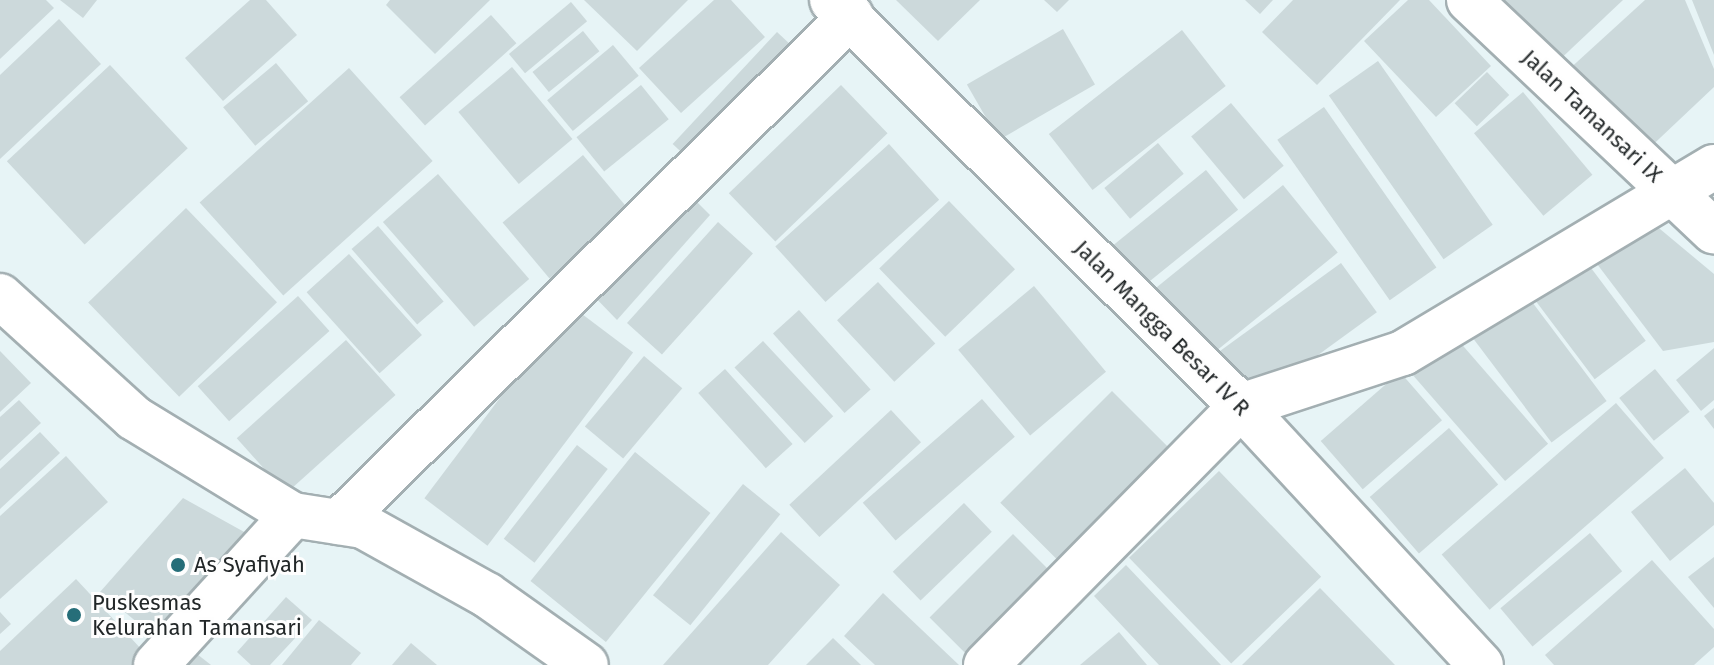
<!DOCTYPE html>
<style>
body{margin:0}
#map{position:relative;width:1714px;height:665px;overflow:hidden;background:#e7f4f6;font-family:"Fira Sans",sans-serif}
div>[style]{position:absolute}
.building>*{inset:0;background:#ccd9db;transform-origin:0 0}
.roads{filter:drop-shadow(2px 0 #a3afb2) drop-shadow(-2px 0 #a3afb2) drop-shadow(0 2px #a3afb2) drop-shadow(0 -2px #a3afb2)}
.minor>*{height:44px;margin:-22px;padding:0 22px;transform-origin:22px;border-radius:22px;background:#fff}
.dots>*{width:22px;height:22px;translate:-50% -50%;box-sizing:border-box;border:4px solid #fefefe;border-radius:50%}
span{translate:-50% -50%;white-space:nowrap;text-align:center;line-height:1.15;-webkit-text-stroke:6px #fefefe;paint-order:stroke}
.street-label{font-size:22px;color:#222728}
.poi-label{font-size:22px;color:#222728}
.left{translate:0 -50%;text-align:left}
</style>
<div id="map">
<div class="building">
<div style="clip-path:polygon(0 0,46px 0,54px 8px,0 59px)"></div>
<div style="clip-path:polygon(60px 0,97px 0,83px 18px)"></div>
<div style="clip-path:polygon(250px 0,266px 0,297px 35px,223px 101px,185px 58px)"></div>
<div style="clip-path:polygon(390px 0,490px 0,435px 54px,386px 5px)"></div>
<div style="clip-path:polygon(584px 0,688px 0,637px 51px)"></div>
<div style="clip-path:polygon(714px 0,731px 0,765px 37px,681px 113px,639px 68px)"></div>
<div style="clip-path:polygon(896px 0,980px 0,938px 41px)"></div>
<div style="clip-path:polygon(1044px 0,1069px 0,1057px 12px)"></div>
<div style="clip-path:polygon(1245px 0,1273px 0,1260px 14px)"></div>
<div style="clip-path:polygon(1293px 0,1400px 0,1317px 85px,1262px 32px)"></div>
<div style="clip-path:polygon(1408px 0,1429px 0,1491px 66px,1436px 117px,1364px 41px)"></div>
<div style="clip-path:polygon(1492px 0,1623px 0,1553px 66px)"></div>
<div style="clip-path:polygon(1645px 0,1685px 0,1714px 69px,1714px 87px,1642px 155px,1566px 72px)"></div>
<div style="clip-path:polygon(1692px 0,1714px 0,1714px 55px)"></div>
<div style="left:571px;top:2px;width:25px;height:81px;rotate:50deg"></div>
<div style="left:491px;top:15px;width:38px;height:123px;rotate:48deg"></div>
<div style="clip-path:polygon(59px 19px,101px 64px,0 159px,0 75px)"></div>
<div style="left:1063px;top:29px;width:64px;height:111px;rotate:60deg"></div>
<div style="left:1182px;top:30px;width:71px;height:169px;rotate:52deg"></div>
<div style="left:583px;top:31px;width:26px;height:65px;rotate:51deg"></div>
<div style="left:777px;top:32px;width:37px;height:153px;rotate:43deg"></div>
<div style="left:613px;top:45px;width:40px;height:86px;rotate:50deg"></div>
<div style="left:1378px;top:61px;width:200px;height:60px;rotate:55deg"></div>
<div style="left:276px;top:63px;width:50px;height:69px;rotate:50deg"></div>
<div style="left:110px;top:65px;width:114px;height:141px;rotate:47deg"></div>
<div style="left:512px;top:67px;width:94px;height:70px;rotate:50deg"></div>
<div style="left:349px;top:68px;width:125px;height:201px;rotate:48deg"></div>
<div style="left:1487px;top:72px;width:32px;height:45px;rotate:46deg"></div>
<div style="left:641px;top:85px;width:44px;height:83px;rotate:51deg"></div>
<div style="left:841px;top:85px;width:67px;height:156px;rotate:46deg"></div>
<div style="left:1523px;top:92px;width:108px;height:64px;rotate:50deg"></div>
<div style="left:1231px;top:103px;width:82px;height:52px;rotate:50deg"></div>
<div style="left:1324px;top:107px;width:196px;height:57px;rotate:55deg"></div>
<div style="left:1158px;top:143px;width:40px;height:70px;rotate:50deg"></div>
<div style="left:889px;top:144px;width:75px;height:153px;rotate:48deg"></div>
<div style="left:583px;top:155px;width:73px;height:105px;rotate:50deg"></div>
<div style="left:1206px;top:170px;width:51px;height:119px;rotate:51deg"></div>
<div style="left:438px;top:174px;width:139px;height:73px;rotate:49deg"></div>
<div style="left:1283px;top:185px;width:87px;height:172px;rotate:51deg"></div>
<div style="clip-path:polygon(685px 190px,710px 215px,617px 320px,587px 289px)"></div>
<div style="left:949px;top:201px;width:95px;height:97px;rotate:46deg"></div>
<div style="left:186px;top:208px;width:131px;height:136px;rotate:46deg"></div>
<div style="clip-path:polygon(1648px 219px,1714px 274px,1714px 342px,1663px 351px,1594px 260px)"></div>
<div style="left:718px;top:222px;width:47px;height:136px;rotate:42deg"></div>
<div style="left:378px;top:226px;width:100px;height:35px;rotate:49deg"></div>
<div style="left:349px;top:254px;width:109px;height:57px;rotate:48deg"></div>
<div style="left:1585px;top:260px;width:101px;height:64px;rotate:53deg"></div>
<div style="left:1341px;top:263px;width:61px;height:153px;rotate:54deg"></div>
<div style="left:878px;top:282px;width:84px;height:56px;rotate:47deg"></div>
<div style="left:1034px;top:286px;width:112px;height:99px;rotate:50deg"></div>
<div style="left:1520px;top:286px;width:144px;height:69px;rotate:53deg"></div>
<div style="left:298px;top:296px;width:47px;height:135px;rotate:48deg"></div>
<div style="left:570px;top:305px;width:79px;height:242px;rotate:37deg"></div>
<div style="left:799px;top:310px;width:107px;height:35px;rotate:48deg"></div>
<div style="left:1451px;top:332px;width:148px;height:57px;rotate:49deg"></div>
<div style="left:346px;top:340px;width:74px;height:147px;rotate:48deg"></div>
<div style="left:763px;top:341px;width:103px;height:39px;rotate:47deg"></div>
<div style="clip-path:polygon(1714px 348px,1714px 400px,1701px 411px,1676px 380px)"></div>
<div style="clip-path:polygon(0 351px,31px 383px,0 412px)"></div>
<div style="left:644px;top:356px;width:50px;height:92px;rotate:40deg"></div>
<div style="left:725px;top:369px;width:101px;height:36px;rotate:48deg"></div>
<div style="left:1655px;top:369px;width:55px;height:46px;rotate:51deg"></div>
<div style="left:1400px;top:372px;width:64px;height:105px;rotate:49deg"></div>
<div style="left:1112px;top:391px;width:97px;height:158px;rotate:45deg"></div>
<div style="left:982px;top:399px;width:50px;height:158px;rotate:49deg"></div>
<div style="clip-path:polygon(19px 400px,41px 423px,0 461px,0 417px)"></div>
<div style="left:1616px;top:403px;width:73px;height:231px;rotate:49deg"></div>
<div style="clip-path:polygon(1714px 408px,1714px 429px,1704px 416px)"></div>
<div style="left:891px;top:410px;width:44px;height:139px;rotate:47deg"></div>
<div style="left:1449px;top:428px;width:75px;height:105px;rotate:49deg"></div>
<div style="clip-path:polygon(40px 432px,60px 453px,0 509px,0 469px)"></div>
<div style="left:577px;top:445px;width:39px;height:119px;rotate:38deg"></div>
<div style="left:635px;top:452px;width:97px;height:166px;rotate:39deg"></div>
<div style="clip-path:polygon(66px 456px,108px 502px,0 599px,0 516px)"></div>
<div style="clip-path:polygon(1685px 468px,1714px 503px,1714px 525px,1670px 561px,1631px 512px)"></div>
<div style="left:1219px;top:471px;width:147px;height:125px;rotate:46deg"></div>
<div style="left:743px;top:484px;width:48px;height:143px;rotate:39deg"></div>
<div style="clip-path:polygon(183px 498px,255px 538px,165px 645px,100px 592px)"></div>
<div style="left:964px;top:503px;width:40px;height:99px;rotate:46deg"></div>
<div style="clip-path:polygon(781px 532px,840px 585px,768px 665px,663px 665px)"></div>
<div style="left:1590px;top:533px;width:50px;height:117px;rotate:50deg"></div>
<div style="left:1013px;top:534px;width:61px;height:118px;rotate:45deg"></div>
<div style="clip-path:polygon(1714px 557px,1714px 608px,1688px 577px)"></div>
<div style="clip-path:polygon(1652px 560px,1714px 629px,1714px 647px,1694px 665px,1554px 665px,1545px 655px)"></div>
<div style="clip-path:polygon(1126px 565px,1221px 665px,1159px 665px,1094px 596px)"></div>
<div style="clip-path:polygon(76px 579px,156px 665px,0 665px,0 651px)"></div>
<div style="clip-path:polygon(1320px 588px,1395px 665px,1242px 665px)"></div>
<div style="clip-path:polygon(883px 593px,959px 665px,875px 665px,844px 636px)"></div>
<div style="clip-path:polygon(286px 597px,312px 620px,270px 665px,251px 665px,237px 652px)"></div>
<div style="clip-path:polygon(0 612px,11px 624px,0 634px)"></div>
<div style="clip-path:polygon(319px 620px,361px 653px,351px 665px,282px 665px)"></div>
<div style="clip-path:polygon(1119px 632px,1147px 665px,1080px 665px)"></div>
<div style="clip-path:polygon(833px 638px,861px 665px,806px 665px)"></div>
<div style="clip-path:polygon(411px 643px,437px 665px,392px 665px)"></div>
<div style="clip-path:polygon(197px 654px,211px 665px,188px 665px)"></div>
</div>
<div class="roads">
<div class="minor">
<div style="left:832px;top:0;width:576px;rotate:44.79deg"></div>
<div style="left:1241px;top:406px;width:353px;rotate:47.2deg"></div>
<div style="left:1469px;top:0;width:337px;rotate:43.4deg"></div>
<div style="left:0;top:296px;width:181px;rotate:42.3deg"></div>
<div style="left:134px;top:418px;width:186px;rotate:31.4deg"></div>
<div style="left:293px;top:515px;width:71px;rotate:8.9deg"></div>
<div style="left:363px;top:526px;width:142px;rotate:29.1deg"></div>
<div style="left:487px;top:595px;width:121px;rotate:35.3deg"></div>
<div style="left:339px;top:522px;width:720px;rotate:-44.66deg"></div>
<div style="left:156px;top:665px;width:203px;rotate:-47.6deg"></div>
<div style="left:986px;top:665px;width:363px;rotate:-45.4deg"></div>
<div style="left:1241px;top:406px;width:170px;rotate:-18.1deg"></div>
<div style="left:1403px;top:353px;width:362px;rotate:-30.9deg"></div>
</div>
</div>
<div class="dots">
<div style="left:178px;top:565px;background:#266e79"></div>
<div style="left:74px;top:615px;background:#266e79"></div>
</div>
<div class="street-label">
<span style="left:1592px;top:116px;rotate:43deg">Jalan Tamansari IX</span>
<span style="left:1162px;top:328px;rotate:45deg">Jalan Mangga Besar IV R</span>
</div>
<div class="poi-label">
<span class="left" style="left:194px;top:565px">As Syafiyah</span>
<span class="left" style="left:92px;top:615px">Puskesmas<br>Kelurahan Tamansari</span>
</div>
</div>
